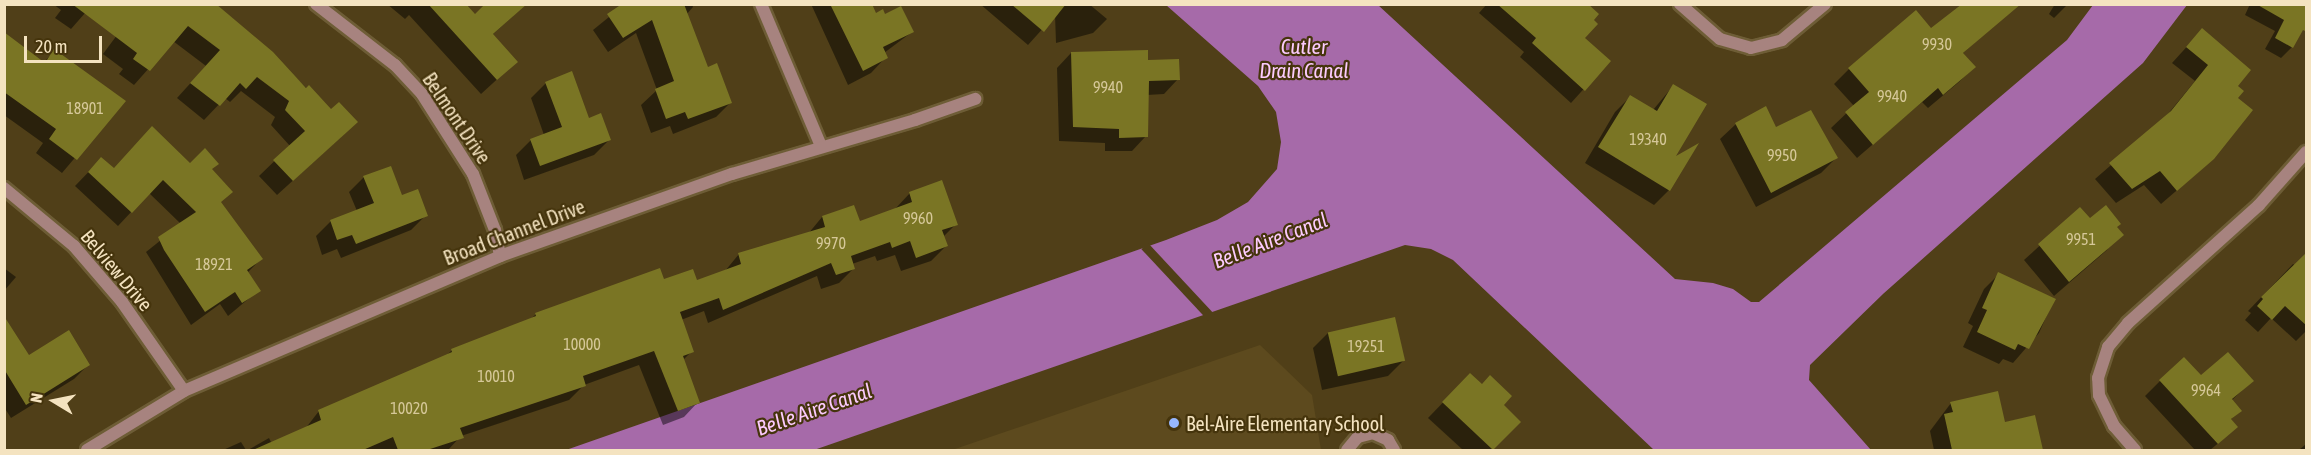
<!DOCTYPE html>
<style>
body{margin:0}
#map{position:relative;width:2311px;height:455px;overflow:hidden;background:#503f18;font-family:"Asap Condensed",sans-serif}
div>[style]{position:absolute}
.built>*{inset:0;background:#5d4a1e}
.water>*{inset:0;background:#a66aa9}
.pier>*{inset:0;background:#503f18;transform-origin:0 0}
.shadow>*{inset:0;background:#0007}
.building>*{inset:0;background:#7a7524;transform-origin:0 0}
.roads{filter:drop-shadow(2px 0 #6e5d36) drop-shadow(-2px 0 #6e5d36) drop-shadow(0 2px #6e5d36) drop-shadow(0 -2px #6e5d36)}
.minor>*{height:12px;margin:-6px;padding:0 6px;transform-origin:6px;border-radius:6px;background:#a7837f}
.dots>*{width:16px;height:16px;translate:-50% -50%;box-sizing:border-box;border:3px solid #45340c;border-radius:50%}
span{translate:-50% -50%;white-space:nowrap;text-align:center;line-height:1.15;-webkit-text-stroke:4.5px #45340c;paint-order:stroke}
.number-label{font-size:16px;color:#d6c899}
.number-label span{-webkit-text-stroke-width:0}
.street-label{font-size:20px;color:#f4e3c0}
.poi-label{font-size:20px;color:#f4e3c0}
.left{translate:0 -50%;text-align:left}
.water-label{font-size:21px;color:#fccbfe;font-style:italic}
.frame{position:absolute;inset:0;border:6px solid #f4e3c0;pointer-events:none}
.north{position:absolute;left:24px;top:371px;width:60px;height:60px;-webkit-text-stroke:4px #45340c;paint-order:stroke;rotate:280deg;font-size:16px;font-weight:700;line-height:24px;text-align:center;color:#f4e3c0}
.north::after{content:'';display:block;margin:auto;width:21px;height:27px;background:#f4e3c0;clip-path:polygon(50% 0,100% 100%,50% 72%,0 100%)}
.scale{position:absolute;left:24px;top:36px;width:78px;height:27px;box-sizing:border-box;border:3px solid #f4e3c0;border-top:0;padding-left:8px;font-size:18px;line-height:21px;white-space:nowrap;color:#f4e3c0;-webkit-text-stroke:4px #45340c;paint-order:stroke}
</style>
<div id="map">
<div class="built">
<div style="clip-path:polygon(1260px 345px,1312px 395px,1321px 450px,952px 450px)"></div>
</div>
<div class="water">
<div style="clip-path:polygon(1166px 5px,1378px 5px,1675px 279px,1713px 283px,1733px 289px,1751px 302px,1759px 302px,2067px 40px,2093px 5px,2187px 5px,2143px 63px,1883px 294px,1810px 365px,1809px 380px,1871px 450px,1654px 450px,1453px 260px,1431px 249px,1405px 245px,814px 450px,566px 450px,1166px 240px,1217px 220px,1248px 202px,1277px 169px,1281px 142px,1276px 112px,1258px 86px)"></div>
</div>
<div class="pier">
<div style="left:1148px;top:243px;width:98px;height:9px;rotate:47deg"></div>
</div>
<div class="shadow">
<div style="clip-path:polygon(53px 4px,93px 4px,71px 29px,55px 18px,61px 10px)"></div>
<div style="clip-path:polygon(140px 4px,234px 20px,331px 111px,341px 137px,277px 195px,259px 176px,290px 146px,271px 125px,275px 117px,241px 91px,230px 102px,225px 98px,204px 120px,177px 98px,206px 66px,173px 41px,134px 85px,119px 74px,123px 69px,103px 54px)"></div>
<div style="clip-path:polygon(387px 4px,462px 4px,475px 16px,513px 16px,492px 35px,516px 62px,481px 94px,409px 15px,405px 19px)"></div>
<div style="clip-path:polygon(625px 4px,692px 4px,693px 7px,686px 15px,707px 68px,731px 102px,716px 117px,673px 134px,670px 126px,651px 133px,641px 105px,657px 90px,636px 33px,608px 52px,593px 30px)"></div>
<div style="clip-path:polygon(811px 4px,870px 4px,875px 15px,912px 32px,884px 53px,886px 57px,871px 73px,848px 85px)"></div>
<div style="clip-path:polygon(980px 4px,1089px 4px,1107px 19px,1093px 33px,1056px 43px,1055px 15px,1028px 45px)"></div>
<div style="clip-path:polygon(1487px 4px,1586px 4px,1583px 38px,1609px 61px,1571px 103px,1520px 57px,1524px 52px,1479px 13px)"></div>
<div style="clip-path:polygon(2017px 4px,1962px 54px,1974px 67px,1959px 82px,1928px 108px,1922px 102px,1857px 158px,1831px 128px,1854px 106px,1834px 84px,1849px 69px,1931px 30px)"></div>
<div style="clip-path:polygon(2055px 4px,2068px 4px,2054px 18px,2049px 14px)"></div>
<div style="clip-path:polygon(2250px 4px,2306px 4px,2292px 47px,2281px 58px,2265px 49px,2275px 31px,2245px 15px)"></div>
<div style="clip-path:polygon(2202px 30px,2236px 86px,2197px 173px,2161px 204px,2144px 185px,2116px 203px,2095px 179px,2163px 120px,2195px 81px,2172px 63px)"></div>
<div style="clip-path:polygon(4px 34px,43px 63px,55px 51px,123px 101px,62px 173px,36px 153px,43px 143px,4px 115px)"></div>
<div style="clip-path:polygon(1071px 53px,1178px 79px,1164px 94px,1147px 95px,1146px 136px,1132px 151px,1105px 151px,1105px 143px,1059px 141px,1057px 68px)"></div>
<div style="clip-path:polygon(546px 83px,609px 140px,594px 155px,524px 180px,516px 155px,531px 140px,544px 135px,531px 98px)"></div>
<div style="clip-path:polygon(1673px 86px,1669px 190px,1654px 205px,1585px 163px,1615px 112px,1630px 97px,1653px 110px)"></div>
<div style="clip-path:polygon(1765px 108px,1776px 129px,1836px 158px,1821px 173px,1756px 207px,1720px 139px,1736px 124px)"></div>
<div style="clip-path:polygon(101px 159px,113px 170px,190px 165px,210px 170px,220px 202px,261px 259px,247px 273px,259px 290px,228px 316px,220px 304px,191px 325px,146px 252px,181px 224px,149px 193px,118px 226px,75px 186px)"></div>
<div style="clip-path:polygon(364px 177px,426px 215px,411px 230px,341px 258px,337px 249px,322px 255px,316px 236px,331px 221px,357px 211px,349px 192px)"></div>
<div style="clip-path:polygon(910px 193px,956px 224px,943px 237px,946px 246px,931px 261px,901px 271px,895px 255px,877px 261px,875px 256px,852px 264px,854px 268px,839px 283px,821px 289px,817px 276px,708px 323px,704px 311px,681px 320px,692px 351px,683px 360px,698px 402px,684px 417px,663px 425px,639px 365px,584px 385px,569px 400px,461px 436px,448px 450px,248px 450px,269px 438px,272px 444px,305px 429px,319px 411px,445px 357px,452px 350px,530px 320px,536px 314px,663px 281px,696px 281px,725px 271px,739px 254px,808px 234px,822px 217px,859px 223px,895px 209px)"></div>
<div style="clip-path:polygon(2080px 209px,2090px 221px,2116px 227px,2107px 250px,2054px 296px,2024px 260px)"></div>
<div style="clip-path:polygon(2293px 264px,2306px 272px,2306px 331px,2296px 341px,2271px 318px,2258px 332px,2245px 320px,2251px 313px,2248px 311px)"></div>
<div style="clip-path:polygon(4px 268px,16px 277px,4px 291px)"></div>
<div style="clip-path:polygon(1999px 274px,2054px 299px,2039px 333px,2013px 363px,2003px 359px,1999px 364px,1963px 347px,1973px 326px,1968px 323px,1984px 289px)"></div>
<div style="clip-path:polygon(4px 319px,28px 357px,88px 365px,74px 379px,11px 418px,4px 407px)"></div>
<div style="clip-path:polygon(1328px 333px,1403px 361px,1388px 376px,1322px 390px,1313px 348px)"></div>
<div style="clip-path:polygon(2160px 381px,2252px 381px,2231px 401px,2240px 411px,2230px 420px,2221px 441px,2210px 450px,2195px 450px,2145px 396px)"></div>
<div style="clip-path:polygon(1455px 390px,1502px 405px,1519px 422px,1491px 450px,1463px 450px,1428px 418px)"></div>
<div style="clip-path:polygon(1951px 403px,2003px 423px,2034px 416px,2041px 450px,1934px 450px,1930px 431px)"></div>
<div style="clip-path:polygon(241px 442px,246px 450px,223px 450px)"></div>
<div style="clip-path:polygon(2306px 444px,2306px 450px,2299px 450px)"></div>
</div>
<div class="building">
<div style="clip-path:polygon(72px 4px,216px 4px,273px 52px,306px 88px,309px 85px,331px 109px,339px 102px,358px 122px,293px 181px,273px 160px,305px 131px,285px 110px,289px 101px,257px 77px,246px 89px,240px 83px,220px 106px,190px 83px,220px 50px,188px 26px,150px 71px,133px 59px,137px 53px)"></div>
<div style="clip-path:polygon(428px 4px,466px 4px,475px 14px,485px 4px,527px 4px,493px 34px,518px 62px,497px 80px)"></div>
<div style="clip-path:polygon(622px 4px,684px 4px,708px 67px,717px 63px,732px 103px,688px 119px,685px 112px,666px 119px,655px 89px,674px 81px,652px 20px,623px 38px,607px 14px)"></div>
<div style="clip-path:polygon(830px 4px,872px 4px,876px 13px,883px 9px,885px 14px,901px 6px,914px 32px,883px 47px,888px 58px,863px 71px)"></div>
<div style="clip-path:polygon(1011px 4px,1066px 4px,1044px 32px)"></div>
<div style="clip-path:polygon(1497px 4px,1588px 4px,1599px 14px,1594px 20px,1598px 24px,1585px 38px,1611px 61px,1585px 91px,1532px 43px,1536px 38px)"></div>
<div style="clip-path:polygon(1962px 4px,2021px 4px,1963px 53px,1976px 67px,1943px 95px,1938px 88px,1873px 145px,1845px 112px,1869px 92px,1848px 68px,1916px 10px,1931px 28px)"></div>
<div style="clip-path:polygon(2256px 4px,2307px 4px,2307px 32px,2303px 30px,2293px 48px,2275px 38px,2284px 20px)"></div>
<div style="clip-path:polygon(2202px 28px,2251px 70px,2238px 86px,2244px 91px,2238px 98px,2253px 110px,2214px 159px,2177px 191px,2160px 171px,2132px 189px,2109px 163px,2171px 111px,2208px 65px,2186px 47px)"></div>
<div style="clip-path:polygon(4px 32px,45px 63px,54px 49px,126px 101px,77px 160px,49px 139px,56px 129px,4px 92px)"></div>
<div style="clip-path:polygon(1148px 50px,1148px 60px,1179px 59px,1180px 80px,1149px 81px,1148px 137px,1119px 138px,1119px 129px,1073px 127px,1071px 52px)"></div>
<div style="clip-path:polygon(572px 71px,589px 118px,601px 113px,611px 140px,540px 166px,530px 139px,562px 127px,545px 82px)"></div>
<div style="clip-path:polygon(1673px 84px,1707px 104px,1676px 156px,1699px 143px,1670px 191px,1598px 147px,1630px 95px,1657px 111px)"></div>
<div style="clip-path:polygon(1766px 106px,1776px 127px,1811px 110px,1838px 158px,1771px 193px,1735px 123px)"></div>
<div style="clip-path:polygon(152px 126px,190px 163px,205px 148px,219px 164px,212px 169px,233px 192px,221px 202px,263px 259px,247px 270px,261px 291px,242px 303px,235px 292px,205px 312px,164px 250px,158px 237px,196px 212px,163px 180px,132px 213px,88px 172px,101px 157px,114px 168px)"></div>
<div style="clip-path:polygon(391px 166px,402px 195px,418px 189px,428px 216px,356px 244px,352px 235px,337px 240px,330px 220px,374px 203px,363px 176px)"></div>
<div style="clip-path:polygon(942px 180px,958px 225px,942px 230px,948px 246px,916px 258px,910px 241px,892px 248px,890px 242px,851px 256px,855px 269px,836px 275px,831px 263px,723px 310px,719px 298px,680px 312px,694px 352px,683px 356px,700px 403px,678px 411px,654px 351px,583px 376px,586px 386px,460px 428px,464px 438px,427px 450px,398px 450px,393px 437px,363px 450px,253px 450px,321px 420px,318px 410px,452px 352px,451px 349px,536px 316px,535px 313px,660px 268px,664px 279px,693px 269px,697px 280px,741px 264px,738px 253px,825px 227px,822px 216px,854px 205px,860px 221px,912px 202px,909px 192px)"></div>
<div style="clip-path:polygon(2106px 205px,2121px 224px,2117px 227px,2124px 235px,2069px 282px,2038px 244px,2080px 207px,2090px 218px)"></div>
<div style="clip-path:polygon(2307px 252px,2307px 326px,2285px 306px,2272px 320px,2257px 306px,2263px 299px,2261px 297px)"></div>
<div style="clip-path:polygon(1998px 272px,2056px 299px,2029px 349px,2018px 344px,2015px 350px,1977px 332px,1987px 310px,1982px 308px)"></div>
<div style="clip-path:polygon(4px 316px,29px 355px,69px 330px,90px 365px,26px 405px,4px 369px)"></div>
<div style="left:1395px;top:317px;width:45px;height:69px;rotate:77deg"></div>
<div style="clip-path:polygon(2228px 352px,2254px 381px,2232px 399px,2242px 411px,2231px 419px,2238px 427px,2218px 444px,2159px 380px,2184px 357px,2201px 375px)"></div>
<div style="clip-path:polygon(1470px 373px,1482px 384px,1490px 375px,1512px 396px,1504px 405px,1521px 422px,1493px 450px,1442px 402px)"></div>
<div style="clip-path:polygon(1998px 391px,2005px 422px,2035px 415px,2043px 450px,1952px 450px,1944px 414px,1953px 412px,1950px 402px)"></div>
</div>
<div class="roads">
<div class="minor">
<div style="left:316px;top:4px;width:100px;rotate:37.7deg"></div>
<div style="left:395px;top:65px;width:40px;rotate:47deg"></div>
<div style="left:422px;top:94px;width:95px;rotate:57.5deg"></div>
<div style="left:473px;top:174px;width:60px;rotate:68.6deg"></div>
<div style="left:495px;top:230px;width:26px;rotate:79deg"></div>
<div style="left:761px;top:4px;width:154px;rotate:67.1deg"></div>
<div style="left:1680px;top:4px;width:53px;rotate:41.2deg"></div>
<div style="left:1720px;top:39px;width:32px;rotate:16deg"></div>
<div style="left:1751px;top:48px;width:32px;rotate:-14deg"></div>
<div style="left:1782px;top:40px;width:56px;rotate:-39.9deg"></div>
<div style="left:4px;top:188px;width:91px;rotate:39.6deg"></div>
<div style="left:74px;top:246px;width:74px;rotate:49.4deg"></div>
<div style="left:122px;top:302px;width:108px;rotate:55.1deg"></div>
<div style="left:87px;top:450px;width:114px;rotate:-31.3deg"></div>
<div style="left:184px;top:391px;width:344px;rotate:-23.1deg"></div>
<div style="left:500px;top:256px;width:246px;rotate:-19.5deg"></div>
<div style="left:732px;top:174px;width:191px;rotate:-16.4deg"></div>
<div style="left:915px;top:120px;width:64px;rotate:-19.3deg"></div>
<div style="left:1347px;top:450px;width:17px;rotate:-50deg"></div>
<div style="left:1358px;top:437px;width:16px;rotate:-15deg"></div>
<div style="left:1373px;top:433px;width:17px;rotate:25deg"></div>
<div style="left:1388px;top:440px;width:12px;rotate:59deg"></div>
<div style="left:2135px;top:450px;width:32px;rotate:-131deg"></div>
<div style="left:2114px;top:426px;width:34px;rotate:-116deg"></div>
<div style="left:2099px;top:395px;width:17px;rotate:-93deg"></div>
<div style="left:2098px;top:378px;width:33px;rotate:-72deg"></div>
<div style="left:2108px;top:347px;width:31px;rotate:-50deg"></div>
<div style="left:2128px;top:323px;width:176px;rotate:-42deg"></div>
<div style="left:2259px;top:205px;width:71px;rotate:-48.4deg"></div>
</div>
</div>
<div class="dots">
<div style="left:1174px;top:423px;background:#96b6fd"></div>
</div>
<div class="number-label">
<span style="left:1937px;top:44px">9930</span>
<span style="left:1108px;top:87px">9940</span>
<span style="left:1892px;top:96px">9940</span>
<span style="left:85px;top:108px">18901</span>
<span style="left:1648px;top:139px">19340</span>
<span style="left:1782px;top:155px">9950</span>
<span style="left:918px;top:218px">9960</span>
<span style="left:2081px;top:239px">9951</span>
<span style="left:831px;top:243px">9970</span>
<span style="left:214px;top:264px">18921</span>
<span style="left:582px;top:344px">10000</span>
<span style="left:1366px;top:346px">19251</span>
<span style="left:496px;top:376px">10010</span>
<span style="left:2206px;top:390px">9964</span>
<span style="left:409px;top:408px">10020</span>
</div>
<div class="street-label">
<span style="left:457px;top:118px;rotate:56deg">Belmont Drive</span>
<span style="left:514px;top:232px;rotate:-21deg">Broad Channel Drive</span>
<span style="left:117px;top:270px;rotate:50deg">Belview Drive</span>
</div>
<div class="poi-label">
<span class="left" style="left:1186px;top:423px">Bel-Aire Elementary School</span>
</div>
<div class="water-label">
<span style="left:1304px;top:58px">Cutler<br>Drain Canal</span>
<span style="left:1270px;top:240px;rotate:-21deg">Belle Aire Canal</span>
<span style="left:814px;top:409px;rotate:-19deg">Belle Aire Canal</span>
</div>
<div class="frame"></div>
<div class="north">N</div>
<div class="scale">20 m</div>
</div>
